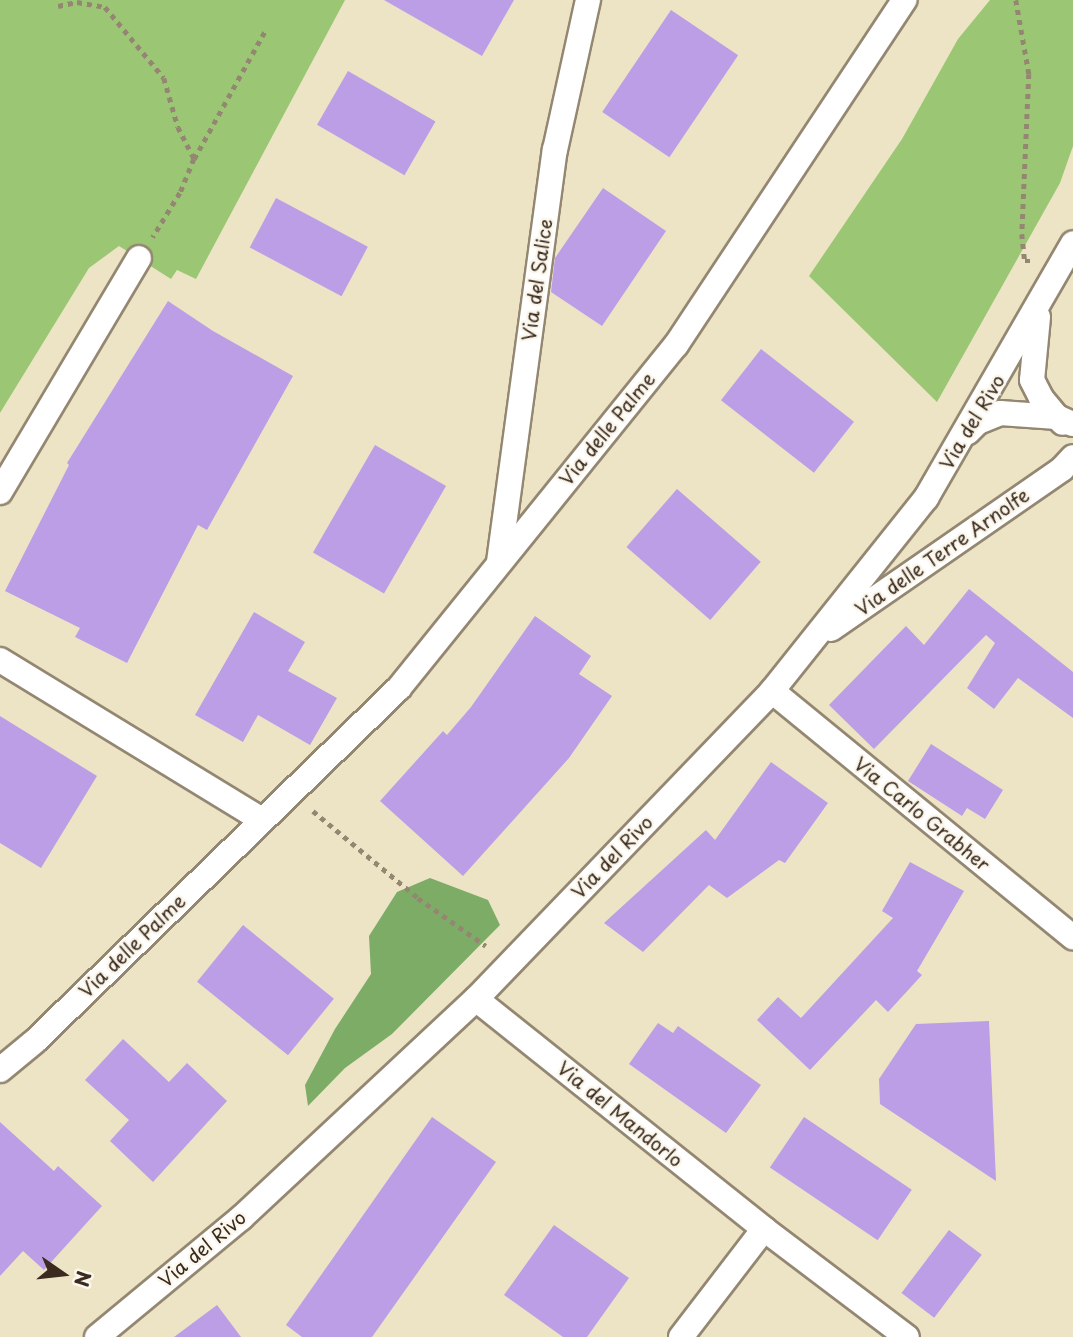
<!DOCTYPE html>
<style>
body{margin:0}
#map{position:relative;width:1073px;height:1337px;overflow:hidden;background:#ede4c5;font-family:"Playpen Sans",sans-serif}
div>[style]{position:absolute}
.green>*{inset:0;background:#9bc774}
.forest>*{inset:0;background:#7cac66}
.building>*{inset:0;background:#bc9ee6;transform-origin:0 0}
.path>*{height:4.5px;margin-top:-2.25px;transform-origin:0;background:repeating-linear-gradient(90deg,#948772 0 5px,transparent 0 10px)}
.roads{filter:drop-shadow(2px 0 #948772) drop-shadow(-2px 0 #948772) drop-shadow(0 2px #948772) drop-shadow(0 -2px #948772)}
.minor>*{height:24px;margin:-12px;padding:0 12px;transform-origin:12px;border-radius:12px;background:#fff}
span{translate:-50% -50%;white-space:nowrap;text-align:center;line-height:1.15;-webkit-text-stroke:5px #fbf7ec;paint-order:stroke}
.street-label{font-size:19px;color:#3b2a1e}
.north{position:absolute;left:28px;top:1239px;width:70px;height:70px;-webkit-text-stroke:5px #fbf7ec;paint-order:stroke;rotate:104deg;font-size:19px;font-weight:700;line-height:28px;text-align:center;color:#3b2a1e}
.north::after{content:'';display:block;margin:auto;width:24px;height:32px;background:#3b2a1e;clip-path:polygon(50% 0,100% 100%,50% 72%,0 100%)}
</style>
<div id="map">
<div class="green">
<div style="clip-path:polygon(0 0,345px 0,196px 279px,177px 270px,171px 279px,119px 246px,89px 268px,0 413px)"></div>
<div style="clip-path:polygon(990px 0,1073px 0,1073px 146px,1060px 183px,937px 402px,809px 276px,902px 139px,958px 39px)"></div>
</div>
<div class="forest">
<div style="clip-path:polygon(430px 878px,488px 900px,500px 925px,392px 1034px,345px 1068px,308px 1106px,305px 1085px,335px 1029px,371px 974px,369px 936px,397px 892px)"></div>
</div>
<div class="building">
<div style="clip-path:polygon(384px 0,514px 0,482px 56px)"></div>
<div style="left:671px;top:10px;width:81px;height:123px;rotate:34deg"></div>
<div style="left:348px;top:71px;width:101px;height:62px;rotate:30deg"></div>
<div style="clip-path:polygon(603px 188px,666px 231px,602px 326px,551px 292px,555px 258px)"></div>
<div style="left:276px;top:198px;width:104px;height:56px;rotate:28deg"></div>
<div style="clip-path:polygon(168px 301px,213px 331px,293px 376px,207px 530px,198px 525px,127px 663px,75px 637px,80px 628px,5px 591px,69px 465px,67px 463px)"></div>
<div style="left:761px;top:349px;width:118px;height:65px;rotate:38deg"></div>
<div style="left:375px;top:445px;width:82px;height:124px;rotate:30deg"></div>
<div style="left:677px;top:489px;width:111px;height:77px;rotate:41deg"></div>
<div style="clip-path:polygon(969px 589px,1073px 672px,1073px 718px,1018px 678px,994px 709px,967px 688px,995px 643px,986px 635px,874px 749px,829px 705px,906px 626px,924px 645px)"></div>
<div style="clip-path:polygon(254px 612px,305px 642px,288px 671px,337px 698px,310px 745px,258px 715px,243px 742px,195px 715px)"></div>
<div style="clip-path:polygon(535px 616px,591px 656px,579px 674px,612px 696px,569px 758px,463px 876px,380px 801px,443px 731px,447px 735px,471px 707px)"></div>
<div style="clip-path:polygon(0 716px,97px 776px,41px 868px,0 843px)"></div>
<div style="clip-path:polygon(931px 744px,1003px 790px,985px 819px,967px 808px,962px 816px,908px 781px)"></div>
<div style="clip-path:polygon(771px 762px,828px 803px,785px 863px,779px 860px,727px 898px,709px 885px,643px 952px,604px 923px,706px 830px,715px 840px)"></div>
<div style="clip-path:polygon(910px 862px,964px 891px,917px 971px,922px 975px,888px 1012px,876px 1000px,810px 1070px,757px 1020px,778px 997px,801px 1018px,893px 918px,882px 911px)"></div>
<div style="left:243px;top:925px;width:117px;height:73px;rotate:39deg"></div>
<div style="clip-path:polygon(989px 1021px,996px 1181px,880px 1104px,879px 1079px,916px 1024px)"></div>
<div style="clip-path:polygon(658px 1023px,673px 1033px,678px 1026px,761px 1085px,726px 1133px,629px 1064px)"></div>
<div style="clip-path:polygon(123px 1039px,169px 1082px,187px 1063px,227px 1101px,153px 1182px,110px 1141px,129px 1120px,85px 1080px)"></div>
<div style="clip-path:polygon(432px 1117px,496px 1162px,372px 1337px,302px 1337px,286px 1325px)"></div>
<div style="left:804px;top:1117px;width:130px;height:61px;rotate:34deg"></div>
<div style="clip-path:polygon(0 1122px,54px 1171px,58px 1166px,102px 1206px,44px 1270px,23px 1251px,0 1276px)"></div>
<div style="clip-path:polygon(554px 1225px,629px 1278px,587px 1337px,563px 1337px,504px 1295px)"></div>
<div style="left:949px;top:1230px;width:41px;height:79px;rotate:37deg"></div>
<div style="clip-path:polygon(217px 1305px,241px 1337px,174px 1337px)"></div>
</div>
<div class="path">
<div style="left:1016px;top:0;width:75px;rotate:80deg"></div>
<div style="left:1029px;top:74px;width:160px;rotate:92.5deg"></div>
<div style="left:1022px;top:234px;width:27px;rotate:84deg"></div>
<div style="left:1025px;top:261px;width:7px"></div>
<div style="left:58px;top:6px;width:19px;rotate:-12deg"></div>
<div style="left:77px;top:2px;width:28px;rotate:10deg"></div>
<div style="left:105px;top:7px;width:92px;rotate:50.3deg"></div>
<div style="left:164px;top:78px;width:51px;rotate:74.1deg"></div>
<div style="left:178px;top:127px;width:36px;rotate:63deg"></div>
<div style="left:194px;top:159px;width:37px;rotate:112deg"></div>
<div style="left:180px;top:193px;width:52px;rotate:121.5deg"></div>
<div style="left:194px;top:159px;width:146px;rotate:-61deg"></div>
<div style="left:313px;top:811px;width:136px;rotate:39.6deg"></div>
<div style="left:418px;top:898px;width:83px;rotate:35.2deg"></div>
</div>
<div class="roads">
<div class="minor">
<div style="left:1038px;top:317px;width:63px;rotate:95.4deg"></div>
<div style="left:1032px;top:380px;width:20px;rotate:63deg"></div>
<div style="left:1041px;top:398px;width:25px;rotate:50deg"></div>
<div style="left:1057px;top:417px;width:17px;rotate:24deg"></div>
<div style="left:968px;top:432px;width:14px;rotate:-45deg"></div>
<div style="left:978px;top:422px;width:24px;rotate:-22deg"></div>
<div style="left:1000px;top:413px;width:57px;rotate:4deg"></div>
<div style="left:1057px;top:417px;width:8px;rotate:45deg"></div>
<div style="left:0;top:492px;width:272px;rotate:-59.3deg"></div>
<div style="left:499px;top:562px;width:416px;rotate:-82.3deg"></div>
<div style="left:555px;top:150px;width:154px;rotate:-77.6deg"></div>
<div style="left:831px;top:629px;width:281px;rotate:-34.7deg"></div>
<div style="left:1062px;top:469px;width:16px;rotate:-47deg"></div>
<div style="left:0;top:660px;width:307px;rotate:31.4deg"></div>
<div style="left:772px;top:691px;width:389px;rotate:39.3deg"></div>
<div style="left:476px;top:999px;width:369px;rotate:38.6deg"></div>
<div style="left:764px;top:1229px;width:179px;rotate:37.1deg"></div>
<div style="left:0;top:1070px;width:44px;rotate:-39.5deg"></div>
<div style="left:34px;top:1042px;width:508px;rotate:-44.12deg"></div>
<div style="left:399px;top:688px;width:441px;rotate:-51.1deg"></div>
<div style="left:676px;top:345px;width:414px;rotate:-56.5deg"></div>
<div style="left:97px;top:1337px;width:187px;rotate:-39.6deg"></div>
<div style="left:241px;top:1218px;width:321px;rotate:-43deg"></div>
<div style="left:476px;top:999px;width:427px;rotate:-46.1deg"></div>
<div style="left:772px;top:691px;width:247px;rotate:-51.4deg"></div>
<div style="left:926px;top:498px;width:294px;rotate:-60deg"></div>
<div style="left:681px;top:1337px;width:136px;rotate:-52.5deg"></div>
</div>
</div>
<div class="street-label">
<span style="left:537px;top:280px;rotate:-82deg">Via del Salice</span>
<span style="left:972px;top:422px;rotate:-59deg">Via del Rivo</span>
<span style="left:607px;top:429px;rotate:-51deg">Via delle Palme</span>
<span style="left:942px;top:552px;rotate:-35deg">Via delle Terre Arnolfe</span>
<span style="left:922px;top:814px;rotate:39deg">Via Carlo Grabher</span>
<span style="left:612px;top:857px;rotate:-46deg">Via del Rivo</span>
<span style="left:132px;top:946px;rotate:-44deg">Via delle Palme</span>
<span style="left:620px;top:1114px;rotate:39deg">Via del Mandorlo</span>
<span style="left:202px;top:1249px;rotate:-40deg">Via del Rivo</span>
</div>
<div class="north">N</div>
</div>
